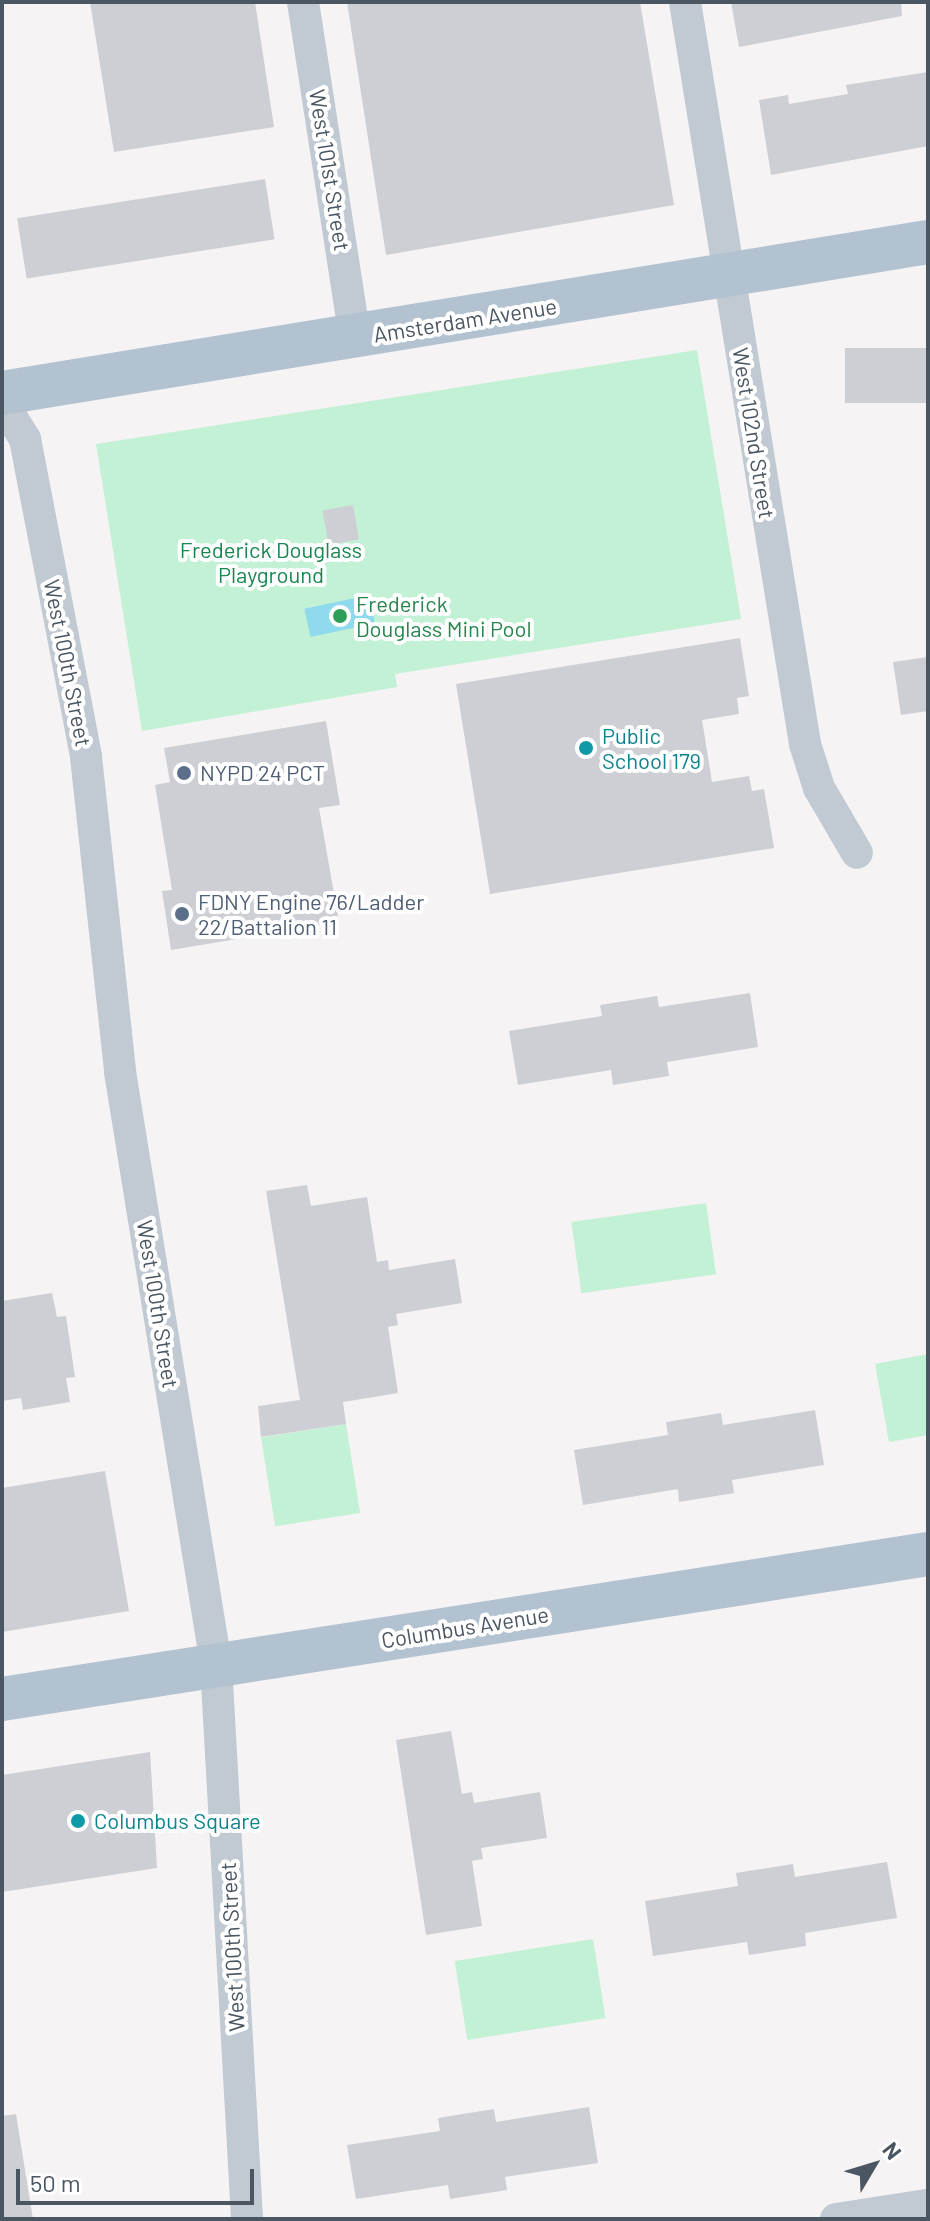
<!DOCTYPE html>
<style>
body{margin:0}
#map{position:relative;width:930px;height:2221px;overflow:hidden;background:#f5f3f3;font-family:Barlow,sans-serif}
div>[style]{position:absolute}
.green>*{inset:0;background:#c3f1d5;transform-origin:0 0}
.water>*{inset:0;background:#90daee;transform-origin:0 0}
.building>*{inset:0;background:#cdcfd5;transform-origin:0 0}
.minor>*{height:32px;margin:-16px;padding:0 16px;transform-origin:16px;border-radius:16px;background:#c1cad2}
.primary>*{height:44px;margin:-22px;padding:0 22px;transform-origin:22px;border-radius:22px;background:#b3c2d1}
.dots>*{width:22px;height:22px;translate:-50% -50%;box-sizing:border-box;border:4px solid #fff;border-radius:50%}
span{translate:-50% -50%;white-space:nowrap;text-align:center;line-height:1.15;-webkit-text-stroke:8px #fff;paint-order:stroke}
.street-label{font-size:22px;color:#4a5661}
.park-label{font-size:22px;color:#17864f}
.leisure-label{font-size:22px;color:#27864d}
.left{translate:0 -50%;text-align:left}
.culture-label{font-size:22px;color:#0d838f}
.service-label{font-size:22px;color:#4e5e75}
.frame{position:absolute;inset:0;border:4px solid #4a5661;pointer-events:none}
.north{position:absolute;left:834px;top:2125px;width:80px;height:80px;-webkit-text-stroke:6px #fff;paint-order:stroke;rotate:52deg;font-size:22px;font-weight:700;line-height:32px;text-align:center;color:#4a5661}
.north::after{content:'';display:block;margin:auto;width:28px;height:36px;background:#4a5661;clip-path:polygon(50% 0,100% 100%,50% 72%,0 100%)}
.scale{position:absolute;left:16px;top:2169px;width:238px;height:36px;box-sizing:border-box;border:4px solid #4a5661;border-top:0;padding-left:10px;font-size:24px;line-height:28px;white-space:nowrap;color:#4a5661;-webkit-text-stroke:6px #fff;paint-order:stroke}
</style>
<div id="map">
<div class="green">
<div style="clip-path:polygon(697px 350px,741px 619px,395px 674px,397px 687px,142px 731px,96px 444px)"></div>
<div style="left:706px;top:1203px;width:72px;height:136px;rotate:82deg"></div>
<div style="clip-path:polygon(928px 1354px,928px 1435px,889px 1442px,875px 1364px)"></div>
<div style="left:346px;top:1424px;width:90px;height:86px;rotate:81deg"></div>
<div style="left:593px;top:1939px;width:80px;height:140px;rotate:81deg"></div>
</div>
<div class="water">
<div style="left:369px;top:595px;width:29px;height:66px;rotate:78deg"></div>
</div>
<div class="building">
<div style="clip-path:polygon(90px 2px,255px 2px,274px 127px,114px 152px)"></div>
<div style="clip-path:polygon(347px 2px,640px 2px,674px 205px,386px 255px)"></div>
<div style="clip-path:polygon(731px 2px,901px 2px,902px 16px,739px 47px)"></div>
<div style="clip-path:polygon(928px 72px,928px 146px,771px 175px,759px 100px,788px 95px,789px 104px,848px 94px,846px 85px)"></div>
<div style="left:265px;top:179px;width:61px;height:251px;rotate:81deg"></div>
<div style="left:928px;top:348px;width:55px;height:83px;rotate:90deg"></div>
<div style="left:353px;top:505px;width:35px;height:31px;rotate:80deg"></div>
<div style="clip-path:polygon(740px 638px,749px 696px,737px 698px,739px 714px,702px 720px,712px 782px,749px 776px,752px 791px,764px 789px,774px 848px,490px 894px,456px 684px)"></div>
<div style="clip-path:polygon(928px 657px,928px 711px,901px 715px,893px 662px)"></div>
<div style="clip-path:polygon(326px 721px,340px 805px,319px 808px,339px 922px,171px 950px,162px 891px,172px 890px,155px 785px,170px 782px,164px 748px)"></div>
<div style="clip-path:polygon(750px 993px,758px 1047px,667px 1062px,669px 1076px,613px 1085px,611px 1070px,518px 1085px,509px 1031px,602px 1016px,600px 1005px,657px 996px,659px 1007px)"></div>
<div style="clip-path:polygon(307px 1185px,311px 1206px,367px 1197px,377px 1262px,388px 1260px,389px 1270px,455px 1259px,462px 1303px,396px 1314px,398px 1325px,388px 1327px,398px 1393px,343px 1402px,346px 1424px,261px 1437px,258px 1406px,300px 1400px,266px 1191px)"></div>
<div style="clip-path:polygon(52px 1293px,57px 1317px,66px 1316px,75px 1377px,66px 1378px,70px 1402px,23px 1410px,21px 1398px,2px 1401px,2px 1301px)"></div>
<div style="clip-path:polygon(815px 1410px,824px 1465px,732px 1480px,734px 1493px,679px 1502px,678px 1489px,583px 1505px,574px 1450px,668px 1435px,666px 1422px,721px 1413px,723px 1425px)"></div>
<div style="clip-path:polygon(105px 1471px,129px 1611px,2px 1632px,2px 1488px)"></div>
<div style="clip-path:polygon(451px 1731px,462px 1794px,472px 1792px,474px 1803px,540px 1792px,547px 1838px,481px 1848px,483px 1859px,472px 1861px,482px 1926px,426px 1935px,396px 1740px)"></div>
<div style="clip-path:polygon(150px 1752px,157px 1868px,2px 1892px,2px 1775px)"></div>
<div style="clip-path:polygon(887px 1862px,897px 1918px,805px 1933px,806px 1946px,749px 1955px,747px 1942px,653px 1956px,645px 1901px,738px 1886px,736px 1873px,793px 1864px,795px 1877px)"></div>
<div style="clip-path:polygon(589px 2107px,598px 2163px,505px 2177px,507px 2190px,450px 2199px,448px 2185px,356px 2199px,347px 2145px,440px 2131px,438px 2118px,494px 2109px,496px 2122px)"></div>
<div style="clip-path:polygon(16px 2114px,26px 2176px,33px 2219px,2px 2219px,2px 2116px)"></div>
</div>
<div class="minor">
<div style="left:303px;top:2px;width:340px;rotate:81.2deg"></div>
<div style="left:685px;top:2px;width:752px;rotate:80.81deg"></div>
<div style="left:805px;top:744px;width:46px;rotate:72.3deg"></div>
<div style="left:819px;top:788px;width:75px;rotate:59.7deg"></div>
<div style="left:2px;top:402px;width:44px;rotate:58.1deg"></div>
<div style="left:25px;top:439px;width:324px;rotate:79.1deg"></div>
<div style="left:86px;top:757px;width:317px;rotate:83.8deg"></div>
<div style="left:120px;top:1072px;width:600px;rotate:80.79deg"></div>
<div style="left:216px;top:1664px;width:556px;rotate:86.8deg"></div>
<div style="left:836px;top:2219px;width:93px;rotate:-8.7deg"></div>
</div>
<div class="primary">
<div style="left:2px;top:393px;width:938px;rotate:-9.26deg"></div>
<div style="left:2px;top:1699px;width:937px;rotate:-8.9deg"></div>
</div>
<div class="dots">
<div style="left:340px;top:616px;background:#2e9e5b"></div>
<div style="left:586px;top:748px;background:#0f9aa8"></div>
<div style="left:184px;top:773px;background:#5c6f8a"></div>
<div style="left:182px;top:914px;background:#5c6f8a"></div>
<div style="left:78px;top:1821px;background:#0f9aa8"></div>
</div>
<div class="street-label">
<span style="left:330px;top:170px;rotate:81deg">West 101st Street</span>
<span style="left:465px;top:320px;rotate:-9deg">Amsterdam Avenue</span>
<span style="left:754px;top:433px;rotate:81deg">West 102nd Street</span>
<span style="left:68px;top:663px;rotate:79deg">West 100th Street</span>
<span style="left:158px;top:1304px;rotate:81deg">West 100th Street</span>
<span style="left:465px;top:1627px;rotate:-9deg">Columbus Avenue</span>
<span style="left:232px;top:1947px;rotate:-93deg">West 100th Street</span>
</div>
<div class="park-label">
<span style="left:271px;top:562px">Frederick Douglass<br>Playground</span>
</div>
<div class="leisure-label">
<span class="left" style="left:356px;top:616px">Frederick<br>Douglass Mini Pool</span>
</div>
<div class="culture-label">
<span class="left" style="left:602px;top:748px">Public<br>School 179</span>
<span class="left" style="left:94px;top:1821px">Columbus Square</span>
</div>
<div class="service-label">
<span class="left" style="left:200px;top:773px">NYPD 24 PCT</span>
<span class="left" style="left:198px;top:914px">FDNY Engine 76/Ladder<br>22/Battalion 11</span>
</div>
<div class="frame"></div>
<div class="north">N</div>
<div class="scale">50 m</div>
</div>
